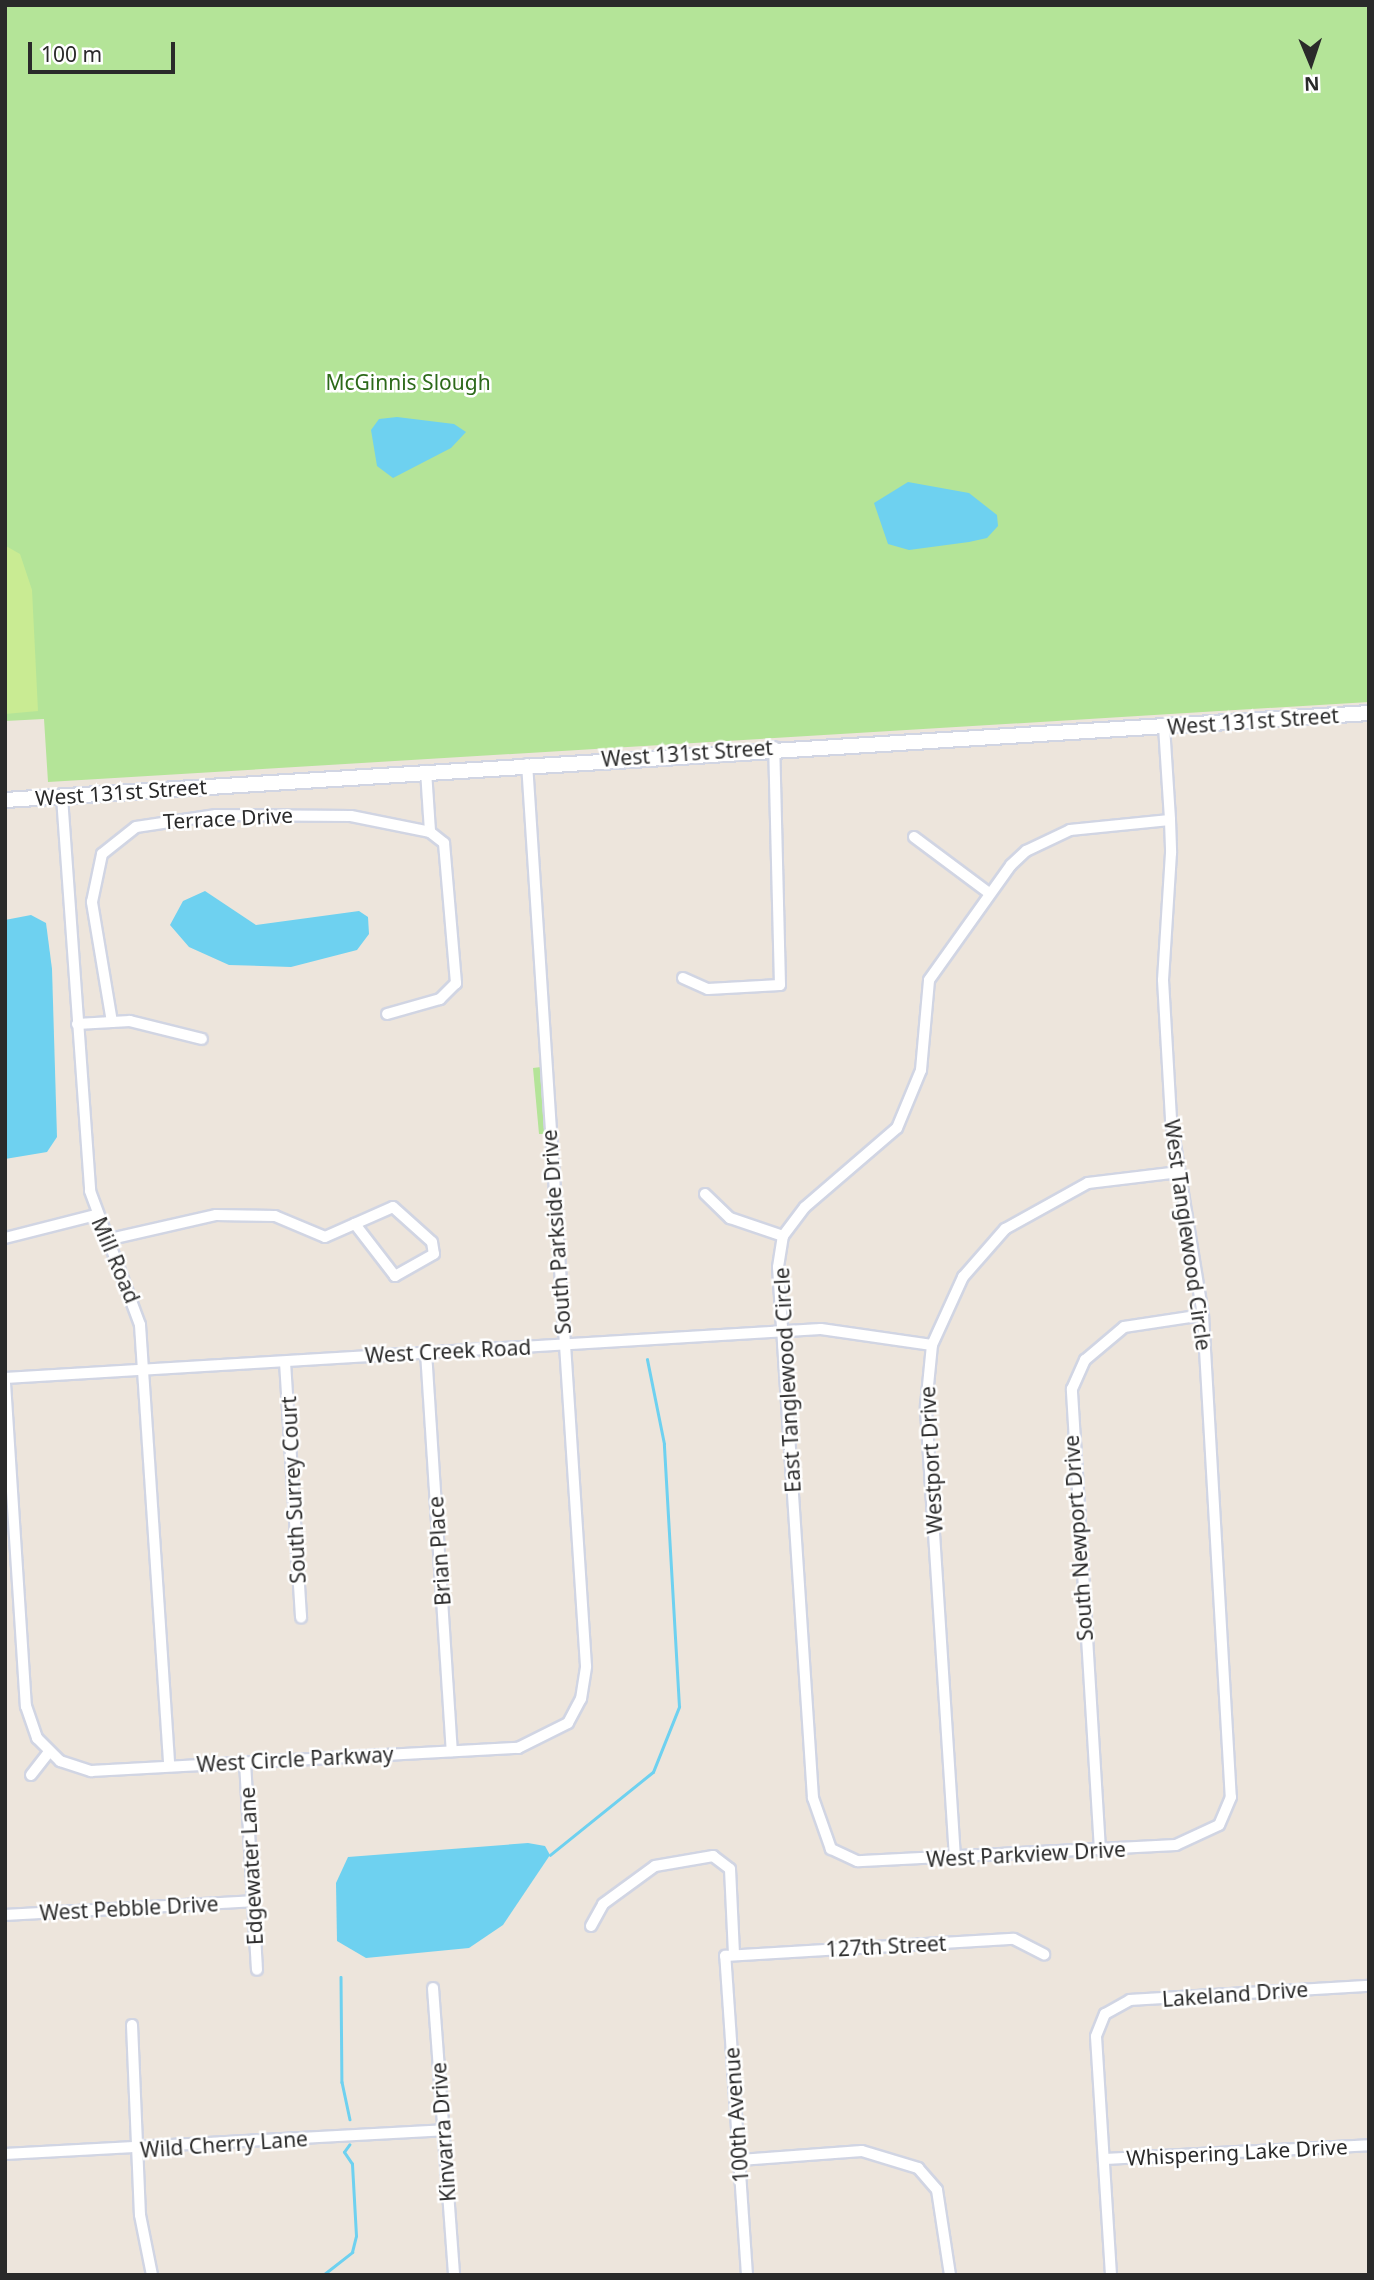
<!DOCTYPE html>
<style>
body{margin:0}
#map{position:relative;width:1374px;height:2280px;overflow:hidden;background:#ede5dc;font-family:"Noto Sans",sans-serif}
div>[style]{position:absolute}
.green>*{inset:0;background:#b4e498}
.pitch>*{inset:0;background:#c9eb93}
.water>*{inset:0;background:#6ed1f0}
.stream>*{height:2.5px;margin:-1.25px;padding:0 1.25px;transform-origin:1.25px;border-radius:1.25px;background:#6ed1f0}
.roads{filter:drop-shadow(2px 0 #d1d5e3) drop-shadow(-2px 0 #d1d5e3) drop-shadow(0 2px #d1d5e3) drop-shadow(0 -2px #d1d5e3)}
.minor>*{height:10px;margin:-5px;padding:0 5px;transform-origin:5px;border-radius:5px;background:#fff}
.tertiary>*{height:14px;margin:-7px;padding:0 7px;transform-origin:7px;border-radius:7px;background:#fff}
span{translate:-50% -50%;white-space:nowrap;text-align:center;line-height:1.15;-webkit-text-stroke:5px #fff;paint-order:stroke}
.park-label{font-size:21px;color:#2c6919}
.street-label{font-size:21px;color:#2a2a2a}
.frame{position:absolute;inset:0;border:7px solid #2a2a2a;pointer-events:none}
.north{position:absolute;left:1276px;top:28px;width:70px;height:70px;-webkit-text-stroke:5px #fff;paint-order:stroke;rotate:178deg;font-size:19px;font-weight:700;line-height:28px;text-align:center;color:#2a2a2a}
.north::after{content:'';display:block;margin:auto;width:24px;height:32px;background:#2a2a2a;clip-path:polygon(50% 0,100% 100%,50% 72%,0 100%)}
.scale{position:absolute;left:28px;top:42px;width:147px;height:32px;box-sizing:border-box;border:4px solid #2a2a2a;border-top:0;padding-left:9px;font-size:21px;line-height:24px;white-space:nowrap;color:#2a2a2a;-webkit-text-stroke:5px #fff;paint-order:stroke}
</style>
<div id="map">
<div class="green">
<div style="clip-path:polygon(5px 5px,1369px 5px,1369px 702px,48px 782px,44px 719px,5px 721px)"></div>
<div style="clip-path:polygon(541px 1067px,545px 1134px,539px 1134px,533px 1068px)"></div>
</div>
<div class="pitch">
<div style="clip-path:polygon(6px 546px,20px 554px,32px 590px,38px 711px,5px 714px)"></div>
</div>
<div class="water">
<div style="clip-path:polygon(397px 417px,454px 424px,466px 432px,451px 448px,393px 478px,377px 466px,371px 430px,379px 419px)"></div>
<div style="clip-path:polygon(908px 482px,969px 493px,997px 515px,998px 526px,987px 538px,969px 542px,909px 550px,888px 544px,874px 503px)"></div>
<div style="clip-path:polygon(205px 891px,256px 925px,359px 911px,368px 917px,369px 934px,357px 950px,291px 967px,229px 965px,189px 947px,170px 925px,183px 901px)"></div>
<div style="clip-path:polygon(31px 915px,46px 923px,52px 969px,57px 1137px,47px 1152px,5px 1159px,5px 920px)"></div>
<div style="clip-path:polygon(528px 1843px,545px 1846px,550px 1855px,503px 1925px,469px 1948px,366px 1958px,337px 1941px,336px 1883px,348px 1857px)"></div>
</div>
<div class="stream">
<div style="left:550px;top:1855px;width:132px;rotate:-38.9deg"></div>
<div style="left:653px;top:1772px;width:70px;rotate:-68.2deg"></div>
<div style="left:679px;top:1707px;width:263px;rotate:-93.3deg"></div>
<div style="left:664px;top:1444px;width:86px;rotate:-101.4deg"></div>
<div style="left:341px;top:1977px;width:105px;rotate:89.5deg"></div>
<div style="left:342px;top:2082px;width:38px;rotate:78deg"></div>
<div style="left:323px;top:2275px;width:37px;rotate:-38deg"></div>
<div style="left:352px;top:2252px;width:16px;rotate:-76deg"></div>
<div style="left:356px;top:2236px;width:72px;rotate:-93.2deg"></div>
<div style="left:352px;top:2164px;width:14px;rotate:-124deg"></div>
<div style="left:344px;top:2152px;width:9px;rotate:-54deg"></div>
</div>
<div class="roads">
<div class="minor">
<div style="left:1164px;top:726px;width:94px;rotate:86.3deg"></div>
<div style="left:1170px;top:820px;width:33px;rotate:88deg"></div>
<div style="left:1171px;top:853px;width:127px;rotate:93.6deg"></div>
<div style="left:1163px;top:980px;width:140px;rotate:86.7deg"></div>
<div style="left:1171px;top:1120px;width:198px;rotate:80.7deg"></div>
<div style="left:1203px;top:1315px;width:483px;rotate:86.7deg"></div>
<div style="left:1231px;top:1797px;width:30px;rotate:113deg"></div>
<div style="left:1219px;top:1825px;width:47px;rotate:155.1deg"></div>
<div style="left:1176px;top:1845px;width:319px;rotate:177.1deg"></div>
<div style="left:857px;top:1861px;width:29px;rotate:-155deg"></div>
<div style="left:831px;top:1849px;width:54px;rotate:-109.4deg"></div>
<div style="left:813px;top:1798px;width:532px;rotate:-93.77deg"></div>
<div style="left:778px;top:1267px;width:31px;rotate:-81deg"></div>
<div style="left:783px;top:1236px;width:36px;rotate:-53deg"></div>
<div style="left:805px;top:1207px;width:121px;rotate:-40.7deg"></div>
<div style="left:897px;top:1128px;width:63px;rotate:-67.5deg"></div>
<div style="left:921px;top:1070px;width:90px;rotate:-84.9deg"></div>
<div style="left:929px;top:980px;width:141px;rotate:-54.5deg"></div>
<div style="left:1011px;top:865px;width:21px;rotate:-43deg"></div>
<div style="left:1026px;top:851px;width:49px;rotate:-25.5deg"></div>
<div style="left:1070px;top:830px;width:100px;rotate:-5.7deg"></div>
<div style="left:426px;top:771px;width:61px;rotate:86.2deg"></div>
<div style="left:62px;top:797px;width:395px;rotate:85.9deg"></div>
<div style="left:90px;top:1191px;width:143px;rotate:69.5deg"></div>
<div style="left:140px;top:1325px;width:441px;rotate:86.2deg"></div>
<div style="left:914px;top:837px;width:94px;rotate:36.7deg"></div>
<div style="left:683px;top:978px;width:27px;rotate:24deg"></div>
<div style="left:708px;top:989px;width:72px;rotate:-3.2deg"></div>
<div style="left:780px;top:985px;width:238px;rotate:-91.4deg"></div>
<div style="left:112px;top:1022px;width:122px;rotate:-99.5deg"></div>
<div style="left:92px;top:902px;width:49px;rotate:-78.2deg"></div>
<div style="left:102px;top:854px;width:43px;rotate:-38.5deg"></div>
<div style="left:136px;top:827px;width:81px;rotate:-8.5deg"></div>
<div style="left:216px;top:815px;width:135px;rotate:0.4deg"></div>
<div style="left:351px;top:816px;width:81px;rotate:11.4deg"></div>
<div style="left:430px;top:832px;width:18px;rotate:38deg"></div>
<div style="left:444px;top:843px;width:141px;rotate:85.1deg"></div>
<div style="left:456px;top:983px;width:23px;rotate:135deg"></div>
<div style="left:440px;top:999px;width:55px;rotate:164.2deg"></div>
<div style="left:77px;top:1024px;width:53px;rotate:-3.2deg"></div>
<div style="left:130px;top:1021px;width:74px;rotate:14deg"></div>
<div style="left:705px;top:1194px;width:35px;rotate:44deg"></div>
<div style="left:730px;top:1218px;width:56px;rotate:18.8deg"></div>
<div style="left:5px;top:1238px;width:94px;rotate:-14.2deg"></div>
<div style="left:106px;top:1240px;width:113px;rotate:-12.8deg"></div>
<div style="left:216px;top:1215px;width:59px;rotate:1deg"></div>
<div style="left:275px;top:1216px;width:54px;rotate:22.8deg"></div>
<div style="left:325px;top:1237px;width:74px;rotate:-23.8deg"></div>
<div style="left:393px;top:1207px;width:52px;rotate:41.9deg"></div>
<div style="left:432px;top:1242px;width:12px;rotate:81deg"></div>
<div style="left:434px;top:1254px;width:45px;rotate:150.6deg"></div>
<div style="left:395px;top:1276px;width:66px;rotate:-127.6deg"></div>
<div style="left:426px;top:1352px;width:400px;rotate:86.3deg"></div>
<div style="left:285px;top:1362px;width:256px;rotate:86.4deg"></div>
<div style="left:5px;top:1378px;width:817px;rotate:-3.44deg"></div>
<div style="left:821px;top:1329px;width:112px;rotate:8.2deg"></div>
<div style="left:5px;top:1383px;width:324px;rotate:86.3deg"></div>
<div style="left:26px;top:1706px;width:34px;rotate:71deg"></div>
<div style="left:37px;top:1738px;width:33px;rotate:45deg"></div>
<div style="left:60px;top:1761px;width:33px;rotate:18deg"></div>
<div style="left:91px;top:1771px;width:428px;rotate:-3.1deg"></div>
<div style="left:518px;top:1748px;width:56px;rotate:-26.6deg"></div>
<div style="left:568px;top:1723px;width:27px;rotate:-62deg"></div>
<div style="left:581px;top:1699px;width:33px;rotate:-81deg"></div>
<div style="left:586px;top:1666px;width:904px;rotate:-93.74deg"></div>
<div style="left:245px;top:1762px;width:208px;rotate:86.7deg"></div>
<div style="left:31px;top:1775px;width:29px;rotate:-52deg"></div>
<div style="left:1100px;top:1850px;width:462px;rotate:-93.5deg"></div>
<div style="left:1072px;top:1389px;width:32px;rotate:-66deg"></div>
<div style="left:1085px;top:1360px;width:51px;rotate:-40.2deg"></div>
<div style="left:1124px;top:1327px;width:80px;rotate:-8.6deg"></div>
<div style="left:955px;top:1858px;width:453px;rotate:-93.7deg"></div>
<div style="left:926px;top:1406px;width:61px;rotate:-84.4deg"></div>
<div style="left:932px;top:1345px;width:75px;rotate:-65.5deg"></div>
<div style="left:963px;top:1277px;width:64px;rotate:-48.8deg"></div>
<div style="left:1005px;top:1229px;width:95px;rotate:-29deg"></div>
<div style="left:1088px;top:1183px;width:92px;rotate:-6.9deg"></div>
<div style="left:5px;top:1915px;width:247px;rotate:-3.2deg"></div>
<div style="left:591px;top:1926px;width:25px;rotate:-61deg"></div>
<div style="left:603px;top:1904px;width:64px;rotate:-36.2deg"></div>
<div style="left:655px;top:1866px;width:59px;rotate:-9.8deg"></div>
<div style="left:713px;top:1856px;width:21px;rotate:37deg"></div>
<div style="left:730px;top:1869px;width:85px;rotate:87.3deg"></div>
<div style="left:433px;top:1988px;width:288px;rotate:85.8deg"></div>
<div style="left:132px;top:2025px;width:190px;rotate:87.6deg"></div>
<div style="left:140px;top:2215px;width:61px;rotate:78.7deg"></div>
<div style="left:5px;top:2154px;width:439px;rotate:-3.1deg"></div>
<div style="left:1105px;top:2159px;width:264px;rotate:-3deg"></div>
<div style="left:740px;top:2160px;width:122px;rotate:-4.2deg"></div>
<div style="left:862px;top:2151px;width:59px;rotate:16.9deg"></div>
<div style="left:918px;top:2168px;width:29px;rotate:49deg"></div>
<div style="left:937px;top:2190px;width:86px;rotate:81.3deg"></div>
<div style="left:747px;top:2275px;width:320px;rotate:-93.9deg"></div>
<div style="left:725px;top:1956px;width:289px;rotate:-3.4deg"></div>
<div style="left:1014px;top:1939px;width:34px;rotate:27deg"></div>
<div style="left:1111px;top:2275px;width:239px;rotate:-93.6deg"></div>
<div style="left:1096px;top:2036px;width:24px;rotate:-68deg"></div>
<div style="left:1105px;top:2014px;width:29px;rotate:-29deg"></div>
<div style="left:1130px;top:2000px;width:239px;rotate:-3.4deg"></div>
</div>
<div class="tertiary">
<div style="left:5px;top:800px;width:1367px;rotate:-3.65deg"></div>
</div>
</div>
<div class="park-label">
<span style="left:408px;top:382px">McGinnis Slough</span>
</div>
<div class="street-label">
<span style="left:1253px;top:721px;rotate:-4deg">West 131st Street</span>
<span style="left:687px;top:753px;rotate:-4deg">West 131st Street</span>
<span style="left:121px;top:792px;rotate:-4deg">West 131st Street</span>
<span style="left:228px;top:818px;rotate:-3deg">Terrace Drive</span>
<span style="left:556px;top:1232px;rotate:-94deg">South Parkside Drive</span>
<span style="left:1188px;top:1235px;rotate:82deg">West Tanglewood Circle</span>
<span style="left:116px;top:1260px;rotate:67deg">Mill Road</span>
<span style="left:448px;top:1351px;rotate:-3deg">West Creek Road</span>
<span style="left:787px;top:1380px;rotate:-93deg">East Tanglewood Circle</span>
<span style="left:931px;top:1460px;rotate:-93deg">Westport Drive</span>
<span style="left:293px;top:1490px;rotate:-93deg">South Surrey Court</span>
<span style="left:1078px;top:1538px;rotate:-94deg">South Newport Drive</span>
<span style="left:439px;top:1551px;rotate:-94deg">Brian Place</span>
<span style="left:295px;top:1759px;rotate:-3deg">West Circle Parkway</span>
<span style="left:1026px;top:1854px;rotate:-3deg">West Parkview Drive</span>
<span style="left:251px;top:1866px;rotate:-93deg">Edgewater Lane</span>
<span style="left:129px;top:1908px;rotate:-3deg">West Pebble Drive</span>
<span style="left:886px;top:1946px;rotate:-3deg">127th Street</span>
<span style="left:1235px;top:1994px;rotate:-4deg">Lakeland Drive</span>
<span style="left:736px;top:2115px;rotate:-94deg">100th Avenue</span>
<span style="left:443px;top:2132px;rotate:-94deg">Kinvarra Drive</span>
<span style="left:224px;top:2144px;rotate:-4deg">Wild Cherry Lane</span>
<span style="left:1237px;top:2152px;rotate:-3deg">Whispering Lake Drive</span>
</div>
<div class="frame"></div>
<div class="north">N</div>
<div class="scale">100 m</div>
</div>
